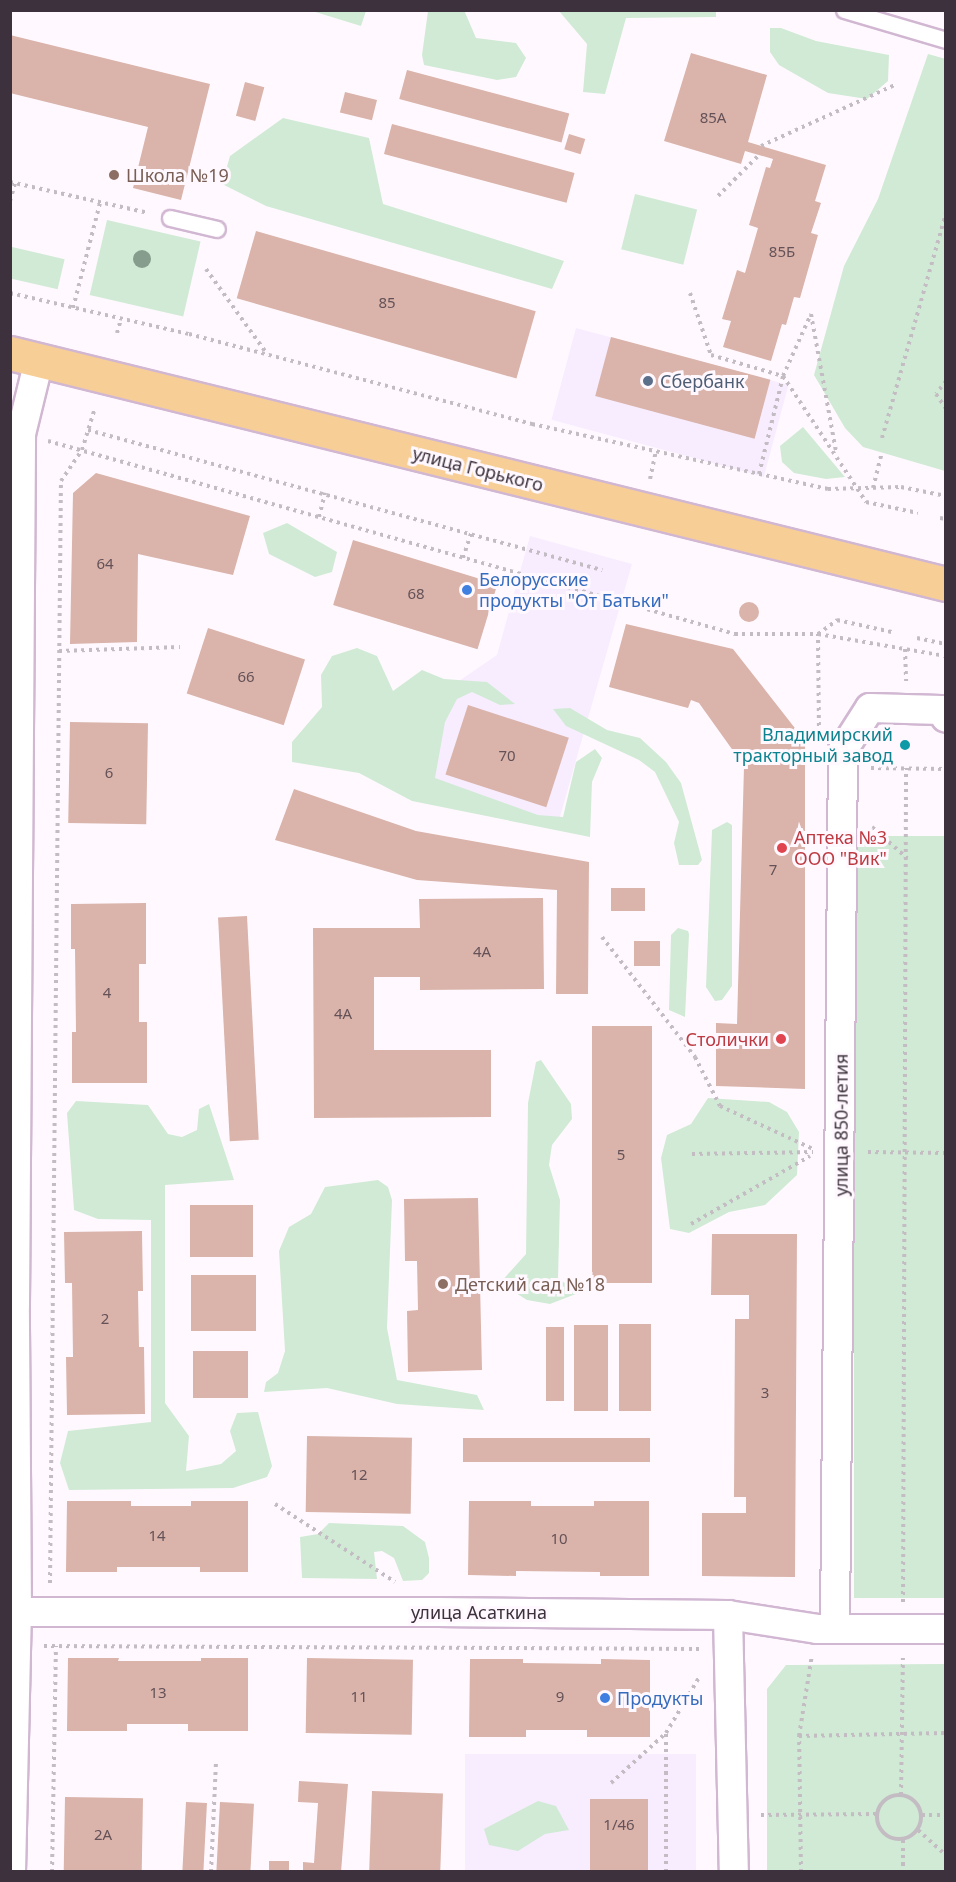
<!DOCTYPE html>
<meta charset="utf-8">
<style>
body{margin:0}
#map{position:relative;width:956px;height:1882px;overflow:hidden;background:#fff9ff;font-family:"Noto Sans",sans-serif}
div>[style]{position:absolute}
.commercial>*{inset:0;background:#f7edfe;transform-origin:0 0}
.green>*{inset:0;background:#d1ead5;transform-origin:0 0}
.building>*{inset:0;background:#dab3aa;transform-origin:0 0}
.round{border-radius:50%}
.path>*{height:4px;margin-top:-2px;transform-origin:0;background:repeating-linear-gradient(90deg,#c3bcc3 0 3px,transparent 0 7.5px)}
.path>.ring{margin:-2px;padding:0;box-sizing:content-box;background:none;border:4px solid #c3bcc3;border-radius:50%}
.roads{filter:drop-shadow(2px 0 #d1b7d2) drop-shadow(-2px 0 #d1b7d2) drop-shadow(0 2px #d1b7d2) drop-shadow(0 -2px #d1b7d2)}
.service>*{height:15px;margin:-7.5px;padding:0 7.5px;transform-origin:7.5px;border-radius:7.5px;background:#fff}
.minor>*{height:28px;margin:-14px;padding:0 14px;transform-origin:14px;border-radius:14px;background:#fff}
.primary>*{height:33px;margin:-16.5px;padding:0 16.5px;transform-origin:16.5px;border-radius:16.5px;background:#f8ce97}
.trees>*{width:18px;height:18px;margin:-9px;border-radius:50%;background:#869d8d}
.dots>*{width:16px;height:16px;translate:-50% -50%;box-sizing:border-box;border:3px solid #fff9ff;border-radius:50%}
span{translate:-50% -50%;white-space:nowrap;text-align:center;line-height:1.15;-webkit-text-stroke:6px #fff9ff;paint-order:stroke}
.number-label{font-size:15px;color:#645258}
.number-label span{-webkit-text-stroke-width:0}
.education-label{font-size:18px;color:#785e54}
.left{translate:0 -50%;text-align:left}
.service-label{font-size:18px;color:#4e5e75}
.street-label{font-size:18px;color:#3c313c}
.shop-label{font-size:18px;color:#366cbe}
.culture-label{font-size:18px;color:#0d838f}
.right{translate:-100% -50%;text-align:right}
.health-label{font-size:18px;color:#be3a42}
.frame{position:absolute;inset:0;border:12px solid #3c313c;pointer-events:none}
</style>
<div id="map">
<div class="commercial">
<div style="left:576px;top:328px;width:220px;height:95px;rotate:15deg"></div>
<div style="clip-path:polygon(530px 536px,632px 564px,557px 827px,423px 787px,456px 683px,497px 655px)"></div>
<div style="left:465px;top:1754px;width:231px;height:118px"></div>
</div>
<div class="green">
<div style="clip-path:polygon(464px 10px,476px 38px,516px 43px,526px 58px,516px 77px,497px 80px,424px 65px,422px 55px,428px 11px)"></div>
<div style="clip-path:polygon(312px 11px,366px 11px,361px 26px)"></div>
<div style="clip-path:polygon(716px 11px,716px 17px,626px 18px,605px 94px,583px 92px,587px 44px,559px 11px)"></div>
<div style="clip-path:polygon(770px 28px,781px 28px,816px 41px,889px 55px,888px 81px,867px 99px,828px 93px,779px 65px,770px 52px)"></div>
<div style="clip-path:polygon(928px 54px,946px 59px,945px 471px,863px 447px,845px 428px,814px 375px,844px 266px,878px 199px)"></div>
<div style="clip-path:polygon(283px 118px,369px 138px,383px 204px,564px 261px,552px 289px,266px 206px,222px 184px,230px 156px)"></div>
<div style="left:635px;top:194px;width:64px;height:57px;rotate:14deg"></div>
<div style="left:107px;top:220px;width:96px;height:77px;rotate:13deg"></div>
<div style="left:12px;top:247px;width:54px;height:31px;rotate:13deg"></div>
<div style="clip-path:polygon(803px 427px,845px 477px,826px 479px,794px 473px,782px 462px,780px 446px)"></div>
<div style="clip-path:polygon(287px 523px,337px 552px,332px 572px,315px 577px,269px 554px,263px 533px)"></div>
<div style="clip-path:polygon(357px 648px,377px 656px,393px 691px,422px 670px,444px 679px,487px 682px,515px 704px,500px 705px,472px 692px,457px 699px,445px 722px,435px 778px,538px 815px,563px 817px,576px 762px,595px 749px,602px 758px,592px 782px,590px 837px,412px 801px,359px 773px,292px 762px,292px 742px,322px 707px,321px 675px,332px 656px)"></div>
<div style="clip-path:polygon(570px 708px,607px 730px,640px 738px,666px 762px,681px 783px,702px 860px,698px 865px,679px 865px,674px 843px,679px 822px,655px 772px,639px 760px,566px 726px,553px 709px)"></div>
<div style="clip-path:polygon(727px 822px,732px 825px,732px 986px,722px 1000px,715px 1001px,706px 987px,712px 830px)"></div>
<div style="left:854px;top:836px;width:91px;height:762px"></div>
<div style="clip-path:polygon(678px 928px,688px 931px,689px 934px,685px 1017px,669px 1010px,671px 935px)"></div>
<div style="clip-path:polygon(541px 1060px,571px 1104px,572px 1119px,552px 1145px,549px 1165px,560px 1200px,558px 1279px,581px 1292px,550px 1304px,527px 1300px,500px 1283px,526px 1254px,528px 1103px,536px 1062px)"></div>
<div style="clip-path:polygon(708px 1098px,769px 1102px,787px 1112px,799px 1132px,797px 1175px,765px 1205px,729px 1212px,689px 1233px,670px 1229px,661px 1158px,667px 1135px,691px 1124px)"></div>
<div style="clip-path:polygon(76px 1101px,148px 1105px,168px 1134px,182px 1137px,197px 1130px,199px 1109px,209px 1104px,234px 1180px,165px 1185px,165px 1403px,189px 1436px,186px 1471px,221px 1464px,236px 1451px,230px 1431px,237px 1413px,258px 1412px,272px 1466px,267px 1477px,233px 1488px,69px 1490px,60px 1463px,68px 1431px,151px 1422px,151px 1220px,98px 1219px,74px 1210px,67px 1113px)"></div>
<div style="clip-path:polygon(378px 1180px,388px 1187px,392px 1200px,387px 1328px,397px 1380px,477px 1395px,484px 1410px,397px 1404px,327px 1388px,264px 1392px,266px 1382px,278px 1373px,285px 1351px,279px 1251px,289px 1227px,311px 1214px,325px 1187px)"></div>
<div style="clip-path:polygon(329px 1523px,403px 1526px,425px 1542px,429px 1558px,429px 1573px,422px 1580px,403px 1581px,394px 1558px,382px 1551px,374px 1552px,377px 1579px,302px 1578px,300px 1537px,318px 1534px)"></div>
<div style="clip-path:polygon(945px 1664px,945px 1871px,767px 1871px,767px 1689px,786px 1665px)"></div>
<div style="clip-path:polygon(538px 1801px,556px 1806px,569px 1830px,545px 1834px,518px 1851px,489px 1845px,484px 1829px)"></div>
</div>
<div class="building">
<div style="clip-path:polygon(10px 35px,210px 84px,181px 200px,133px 188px,148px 127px,10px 93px)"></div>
<div style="clip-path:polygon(691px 53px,767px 75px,748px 142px,826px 165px,815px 201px,821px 203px,811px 233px,818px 235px,800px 298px,794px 297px,786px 325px,782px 324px,771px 361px,723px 347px,731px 321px,722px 319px,737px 270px,745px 273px,758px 228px,749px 225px,766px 167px,770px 168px,773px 159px,745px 151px,741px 164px,664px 141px)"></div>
<div style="left:407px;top:70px;width:168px;height:30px;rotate:15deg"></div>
<div style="left:245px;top:82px;width:20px;height:35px;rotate:15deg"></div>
<div style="left:345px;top:92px;width:33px;height:21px;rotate:14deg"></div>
<div style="left:392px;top:124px;width:189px;height:31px;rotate:15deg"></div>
<div style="left:569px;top:134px;width:17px;height:16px;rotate:17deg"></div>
<div style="left:256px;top:231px;width:291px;height:70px;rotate:16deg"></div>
<div style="left:611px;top:337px;width:165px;height:61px;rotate:15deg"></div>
<div style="clip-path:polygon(96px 473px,250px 516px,233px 575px,138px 554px,137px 642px,70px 644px,73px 493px)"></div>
<div style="left:353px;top:540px;width:151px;height:68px;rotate:17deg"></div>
<div class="round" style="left:739px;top:602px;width:20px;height:20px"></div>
<div style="clip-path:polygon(626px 624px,733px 649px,805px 741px,805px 1089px,716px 1086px,716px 1023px,737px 1024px,744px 766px,699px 703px,691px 700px,688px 708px,609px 687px)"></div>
<div style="left:208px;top:628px;width:102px;height:69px;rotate:18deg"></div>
<div style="left:468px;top:705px;width:106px;height:73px;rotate:18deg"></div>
<div style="left:70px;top:722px;width:78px;height:101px;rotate:1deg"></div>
<div style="clip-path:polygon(294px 789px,416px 831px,589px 862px,588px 994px,556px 994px,557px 890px,417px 880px,275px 840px)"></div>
<div style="left:611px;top:888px;width:34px;height:23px"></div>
<div style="clip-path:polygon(543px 898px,544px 989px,420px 990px,420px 977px,374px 977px,374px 1050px,491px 1050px,491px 1117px,314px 1118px,313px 928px,420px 928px,419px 899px)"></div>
<div style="clip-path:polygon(146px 903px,146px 964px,139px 964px,139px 1022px,147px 1022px,147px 1083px,72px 1083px,72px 1032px,76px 1032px,75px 949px,71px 949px,71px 904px)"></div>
<div style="left:247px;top:916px;width:224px;height:29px;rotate:87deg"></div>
<div style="left:660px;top:941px;width:25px;height:26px;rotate:90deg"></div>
<div style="left:592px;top:1026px;width:60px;height:257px"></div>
<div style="clip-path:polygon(478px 1198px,482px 1370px,408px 1372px,407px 1311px,418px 1310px,417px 1261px,405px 1261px,404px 1199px)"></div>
<div style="left:253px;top:1205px;width:52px;height:63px;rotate:90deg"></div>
<div style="clip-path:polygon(142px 1231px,143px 1291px,138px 1291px,139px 1347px,144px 1347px,145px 1414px,67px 1415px,66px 1357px,73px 1357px,72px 1283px,65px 1283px,64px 1232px)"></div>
<div style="clip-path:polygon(712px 1234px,797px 1234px,795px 1577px,702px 1576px,702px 1513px,746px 1513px,746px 1497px,734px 1497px,735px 1319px,749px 1319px,749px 1295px,711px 1295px)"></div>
<div style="left:191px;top:1275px;width:65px;height:56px"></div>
<div style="left:619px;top:1324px;width:32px;height:87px"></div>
<div style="left:574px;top:1325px;width:34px;height:86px"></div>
<div style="left:546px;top:1327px;width:18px;height:74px"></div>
<div style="left:193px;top:1351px;width:55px;height:47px"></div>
<div style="left:307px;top:1436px;width:105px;height:76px;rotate:1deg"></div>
<div style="left:463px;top:1438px;width:187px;height:24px"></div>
<div style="clip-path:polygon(67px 1501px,131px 1501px,131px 1506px,191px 1506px,191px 1501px,248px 1501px,248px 1572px,200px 1572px,200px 1567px,117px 1567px,117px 1572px,66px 1572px)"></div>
<div style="clip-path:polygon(469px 1501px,531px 1501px,531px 1506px,594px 1506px,594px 1501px,649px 1501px,649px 1576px,600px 1576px,600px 1572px,516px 1571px,516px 1576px,468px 1575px)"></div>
<div style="clip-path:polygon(68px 1658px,119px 1658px,118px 1661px,201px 1661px,201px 1658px,248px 1658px,248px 1731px,188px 1731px,188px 1724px,127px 1724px,127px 1731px,67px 1731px)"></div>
<div style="left:307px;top:1658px;width:106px;height:75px;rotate:1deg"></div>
<div style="clip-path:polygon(470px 1659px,523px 1659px,523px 1663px,601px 1664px,601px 1659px,650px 1660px,650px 1737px,587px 1737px,587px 1730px,526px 1730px,526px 1737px,469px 1737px)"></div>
<div style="clip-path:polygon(299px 1781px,348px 1784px,341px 1872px,303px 1872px,303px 1862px,314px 1863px,318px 1803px,298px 1802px)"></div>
<div style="left:372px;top:1791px;width:71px;height:81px;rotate:2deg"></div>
<div style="left:65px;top:1797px;width:78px;height:75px;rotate:1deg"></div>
<div style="left:590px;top:1799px;width:58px;height:73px"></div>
<div style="left:186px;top:1802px;width:21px;height:70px;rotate:3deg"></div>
<div style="left:220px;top:1802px;width:34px;height:70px;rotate:3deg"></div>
<div style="left:269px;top:1861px;width:20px;height:11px"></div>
</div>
<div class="path">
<div style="left:761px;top:146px;width:147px;rotate:-24.5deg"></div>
<div style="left:10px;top:182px;width:142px;rotate:12.6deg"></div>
<div style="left:718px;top:196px;width:58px;rotate:-45deg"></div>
<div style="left:10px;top:201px;width:19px;rotate:-74deg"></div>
<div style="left:206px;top:269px;width:105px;rotate:54.3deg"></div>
<div style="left:10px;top:293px;width:184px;rotate:12.9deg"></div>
<div style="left:189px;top:334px;width:355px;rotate:14.7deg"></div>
<div style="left:532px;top:424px;width:303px;rotate:12.4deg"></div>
<div style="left:828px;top:489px;width:73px;rotate:-1.6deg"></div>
<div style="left:901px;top:487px;width:46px;rotate:11.3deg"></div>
<div style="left:690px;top:293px;width:65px;rotate:71.3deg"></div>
<div style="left:711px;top:355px;width:75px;rotate:16.3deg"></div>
<div style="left:783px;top:376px;width:151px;rotate:56.6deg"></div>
<div style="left:866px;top:502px;width:53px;rotate:11.9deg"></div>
<div style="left:73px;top:308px;width:108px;rotate:-75.6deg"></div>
<div style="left:811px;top:314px;width:139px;rotate:79.7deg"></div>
<div style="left:117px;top:333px;width:15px;rotate:-74deg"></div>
<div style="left:946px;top:381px;width:16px;rotate:128deg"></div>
<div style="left:936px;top:394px;width:18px;rotate:56deg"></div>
<div style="left:88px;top:430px;width:533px;rotate:15.24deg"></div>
<div style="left:882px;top:438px;width:233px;rotate:-74.1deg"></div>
<div style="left:48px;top:441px;width:714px;rotate:15.69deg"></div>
<div style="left:735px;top:634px;width:83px"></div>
<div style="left:818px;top:634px;width:130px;rotate:9.8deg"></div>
<div style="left:759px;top:474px;width:101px;rotate:-76.2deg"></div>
<div style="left:783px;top:376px;width:68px;rotate:-65.7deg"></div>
<div style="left:650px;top:479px;width:29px;rotate:-78deg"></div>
<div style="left:873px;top:488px;width:37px;rotate:-76deg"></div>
<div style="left:319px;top:517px;width:25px;rotate:-76deg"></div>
<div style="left:940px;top:518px;width:6px;rotate:9deg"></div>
<div style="left:463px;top:558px;width:26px;rotate:-72deg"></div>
<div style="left:917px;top:638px;width:30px;rotate:12deg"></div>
<div style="left:905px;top:649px;width:32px;rotate:88deg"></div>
<div style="left:59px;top:651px;width:121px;rotate:-1.9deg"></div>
<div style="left:819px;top:733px;width:99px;rotate:-90.6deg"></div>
<div style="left:818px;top:634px;width:24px;rotate:-36deg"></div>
<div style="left:837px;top:620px;width:56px;rotate:12.3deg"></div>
<div style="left:871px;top:768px;width:75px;rotate:0.8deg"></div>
<div style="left:872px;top:827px;width:47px;rotate:41.5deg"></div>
<div style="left:602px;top:937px;width:152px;rotate:52.2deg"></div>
<div style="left:695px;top:1057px;width:55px;rotate:63deg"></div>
<div style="left:720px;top:1106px;width:102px;rotate:24.8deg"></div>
<div style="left:868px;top:1152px;width:78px;rotate:0.7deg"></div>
<div style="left:692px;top:1154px;width:121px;rotate:-0.9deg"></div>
<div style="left:691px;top:1224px;width:137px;rotate:-29.7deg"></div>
<div style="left:275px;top:1504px;width:143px;rotate:33deg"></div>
<div style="left:50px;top:1583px;width:1102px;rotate:-89.43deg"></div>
<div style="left:61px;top:481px;width:37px;rotate:-56deg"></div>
<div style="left:82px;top:450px;width:41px;rotate:-72.9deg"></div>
<div style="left:903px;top:1602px;width:834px;rotate:-89.79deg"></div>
<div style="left:44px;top:1646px;width:656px;rotate:0.26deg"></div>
<div style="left:666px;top:1734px;width:138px;rotate:90deg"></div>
<div style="left:799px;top:1736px;width:82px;rotate:-80.9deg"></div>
<div style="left:611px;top:1783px;width:74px;rotate:-42.3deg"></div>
<div style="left:666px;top:1733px;width:66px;rotate:-59.2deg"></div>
<div class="ring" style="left:877px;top:1795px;width:40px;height:40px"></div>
<div style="left:901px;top:1795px;width:137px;rotate:-89.2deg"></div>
<div style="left:761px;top:1815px;width:116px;rotate:-0.5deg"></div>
<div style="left:922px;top:1815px;width:24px"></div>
<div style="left:918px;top:1830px;width:38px;rotate:42deg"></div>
<div style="left:903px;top:1840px;width:32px;rotate:90deg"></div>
<div style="left:52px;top:1872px;width:226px;rotate:-89deg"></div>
<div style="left:211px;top:1872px;width:109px;rotate:-87.4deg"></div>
<div style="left:801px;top:1872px;width:136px;rotate:-90.8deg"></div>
<div style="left:799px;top:1736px;width:147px;rotate:-1.2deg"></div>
</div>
<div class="roads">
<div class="service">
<div style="left:844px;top:10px;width:106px;rotate:16.4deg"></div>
<div style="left:170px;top:218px;width:48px;rotate:13.2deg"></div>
</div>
<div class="minor">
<div style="left:10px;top:1612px;width:428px"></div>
<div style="left:438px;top:1612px;width:290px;rotate:0.6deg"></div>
<div style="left:728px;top:1615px;width:90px;rotate:8.9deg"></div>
<div style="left:817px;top:1629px;width:129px"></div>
<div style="left:728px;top:1615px;width:257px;rotate:88.7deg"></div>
<div style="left:835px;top:1629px;width:879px;rotate:-89.48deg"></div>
<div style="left:843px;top:750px;width:50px;rotate:-57.3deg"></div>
<div style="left:870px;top:708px;width:71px;rotate:1.6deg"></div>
<div style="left:941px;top:710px;width:9px;rotate:58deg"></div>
<div style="left:11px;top:1872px;width:259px;rotate:-88.7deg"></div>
<div style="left:17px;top:1613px;width:309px;rotate:-90.4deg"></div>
<div style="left:15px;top:1304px;width:870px;rotate:-89.6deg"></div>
<div style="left:21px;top:434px;width:76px;rotate:-76.3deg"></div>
</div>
<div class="primary">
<div style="left:10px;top:353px;width:964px;rotate:13.86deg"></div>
</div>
</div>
<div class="trees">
<div style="left:142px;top:259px"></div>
</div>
<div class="dots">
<div style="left:114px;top:175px;background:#8d6e63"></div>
<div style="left:648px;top:381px;background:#5c6f8a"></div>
<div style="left:467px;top:590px;background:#3f7fe0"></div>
<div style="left:905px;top:745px;background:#0f9aa8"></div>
<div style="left:782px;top:848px;background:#e0444e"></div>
<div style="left:781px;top:1039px;background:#e0444e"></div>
<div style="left:443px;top:1284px;background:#8d6e63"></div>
<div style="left:605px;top:1698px;background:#3f7fe0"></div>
</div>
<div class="number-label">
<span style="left:713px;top:118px">85А</span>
<span style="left:782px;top:252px">85Б</span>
<span style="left:387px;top:303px">85</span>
<span style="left:105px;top:564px">64</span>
<span style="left:416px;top:594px">68</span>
<span style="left:246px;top:677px">66</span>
<span style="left:507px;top:756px">70</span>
<span style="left:109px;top:773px">6</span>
<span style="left:773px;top:870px">7</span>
<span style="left:482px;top:952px">4А</span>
<span style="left:107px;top:993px">4</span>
<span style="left:343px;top:1014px">4А</span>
<span style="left:621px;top:1155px">5</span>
<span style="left:105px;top:1319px">2</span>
<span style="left:765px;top:1393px">3</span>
<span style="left:359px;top:1475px">12</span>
<span style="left:157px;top:1536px">14</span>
<span style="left:559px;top:1539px">10</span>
<span style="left:158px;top:1693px">13</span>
<span style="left:359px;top:1697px">11</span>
<span style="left:560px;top:1697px">9</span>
<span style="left:619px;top:1825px">1/46</span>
<span style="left:103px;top:1835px">2А</span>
</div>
<div class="education-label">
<span class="left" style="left:126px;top:175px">Школа №19</span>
<span class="left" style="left:455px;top:1284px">Детский сад №18</span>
</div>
<div class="service-label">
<span class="left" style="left:660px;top:381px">Сбербанк</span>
</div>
<div class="street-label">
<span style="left:478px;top:469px;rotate:14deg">улица Горького</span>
<span style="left:841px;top:1125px;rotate:-90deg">улица 850-летия</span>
<span style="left:479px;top:1612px">улица Асаткина</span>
</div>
<div class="shop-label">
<span class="left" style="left:479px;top:590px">Белорусские<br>продукты "От Батьки"</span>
<span class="left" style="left:617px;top:1698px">Продукты</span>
</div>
<div class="culture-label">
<span class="right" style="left:893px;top:745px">Владимирский<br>тракторный завод</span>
</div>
<div class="health-label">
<span class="left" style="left:794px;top:848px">Аптека №3<br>ООО "Вик"</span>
<span class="right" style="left:769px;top:1039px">Столички</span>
</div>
<div class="frame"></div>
</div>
